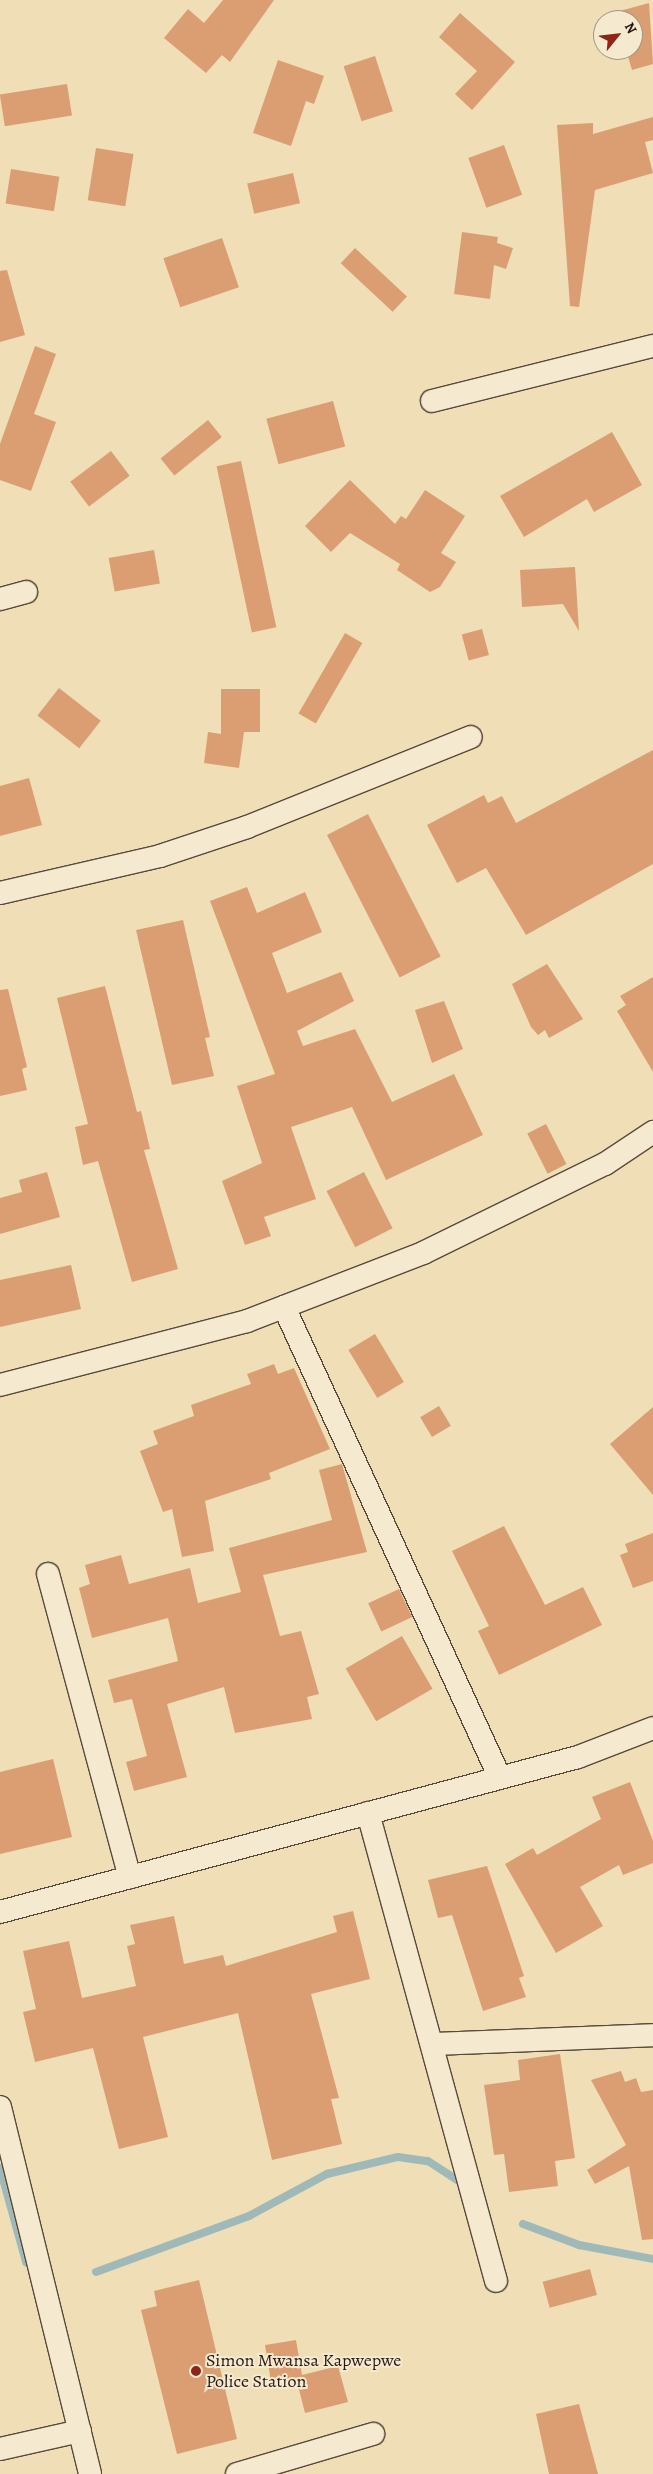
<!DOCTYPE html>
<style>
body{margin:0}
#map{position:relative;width:653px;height:2474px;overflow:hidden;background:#efdeb6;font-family:Alegreya,serif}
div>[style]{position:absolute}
.stream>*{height:8px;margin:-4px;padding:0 4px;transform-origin:4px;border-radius:4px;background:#9fb9b8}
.building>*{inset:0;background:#db9e73;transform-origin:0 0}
.roads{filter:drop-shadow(1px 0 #59493a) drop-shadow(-1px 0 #59493a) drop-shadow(0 1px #59493a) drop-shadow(0 -1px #59493a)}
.street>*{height:22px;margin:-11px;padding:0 11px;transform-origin:11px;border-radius:11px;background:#f5ead0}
.dots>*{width:14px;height:14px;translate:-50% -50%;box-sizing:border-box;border:2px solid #f5ead0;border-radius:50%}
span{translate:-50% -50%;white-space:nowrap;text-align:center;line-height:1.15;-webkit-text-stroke:4px #f5ead0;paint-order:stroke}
.poi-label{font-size:18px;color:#271710}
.left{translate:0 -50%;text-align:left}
.north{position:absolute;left:593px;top:10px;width:50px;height:50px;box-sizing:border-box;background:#f5ead0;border:1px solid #a39683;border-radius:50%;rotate:61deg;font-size:14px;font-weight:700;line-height:20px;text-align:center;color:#271710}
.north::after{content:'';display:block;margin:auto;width:18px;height:22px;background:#8f2418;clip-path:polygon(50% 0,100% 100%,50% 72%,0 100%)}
</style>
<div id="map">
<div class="stream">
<div style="left:0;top:2168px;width:98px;rotate:74.5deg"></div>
<div style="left:523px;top:2224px;width:60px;rotate:20.6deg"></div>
<div style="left:579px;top:2245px;width:75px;rotate:10.7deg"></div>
<div style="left:96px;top:2272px;width:163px;rotate:-20.1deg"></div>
<div style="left:249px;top:2216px;width:89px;rotate:-28.3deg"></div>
<div style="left:327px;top:2174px;width:73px;rotate:-13.5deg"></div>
<div style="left:398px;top:2157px;width:30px;rotate:8deg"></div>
<div style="left:428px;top:2161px;width:35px;rotate:33deg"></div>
</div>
<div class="building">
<div style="clip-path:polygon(223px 0,274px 0,230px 62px,222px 55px,206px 73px,164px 38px,188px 9px,204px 23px)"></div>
<div style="clip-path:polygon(649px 3px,653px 64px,632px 70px,626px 50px,633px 50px,633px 20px,618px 20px,616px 12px)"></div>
<div style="clip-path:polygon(460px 13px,515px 62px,472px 110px,455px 94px,477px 71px,439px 37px)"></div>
<div style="left:375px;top:56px;width:58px;height:33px;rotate:72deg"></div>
<div style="clip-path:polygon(278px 60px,324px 76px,314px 104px,306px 101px,291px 146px,253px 133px)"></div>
<div style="left:67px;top:84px;width:32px;height:68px;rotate:81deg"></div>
<div style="clip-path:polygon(653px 117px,653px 140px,645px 142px,653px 173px,595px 190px,579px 307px,570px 306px,557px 125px,593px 123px,593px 134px)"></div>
<div style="left:504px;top:145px;width:53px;height:38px;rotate:70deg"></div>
<div style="left:96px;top:148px;width:38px;height:53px;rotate:9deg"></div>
<div style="left:11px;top:169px;width:49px;height:35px;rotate:9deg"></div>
<div style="left:293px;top:173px;width:31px;height:47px;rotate:77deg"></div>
<div style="clip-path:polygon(462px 232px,498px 237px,497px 243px,513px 248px,506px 269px,494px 265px,490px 299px,454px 294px)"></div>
<div style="left:222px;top:238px;width:52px;height:62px;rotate:71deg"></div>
<div style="left:355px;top:248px;width:71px;height:21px;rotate:43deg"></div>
<div style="clip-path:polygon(7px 270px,25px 335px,0 342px,0 271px)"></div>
<div style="clip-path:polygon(35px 346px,56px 354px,34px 414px,56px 422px,31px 491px,0 480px,0 444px)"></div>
<div style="left:333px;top:401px;width:47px;height:69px;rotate:75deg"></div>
<div style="left:208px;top:420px;width:22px;height:61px;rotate:51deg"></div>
<div style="clip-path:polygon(612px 432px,642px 485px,594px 512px,587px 499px,524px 537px,500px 496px)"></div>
<div style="left:111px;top:451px;width:31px;height:51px;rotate:53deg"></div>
<div style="left:241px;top:461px;width:170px;height:25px;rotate:78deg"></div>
<div style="clip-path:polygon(350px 480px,395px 524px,401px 516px,406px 519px,425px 490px,465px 516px,441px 553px,456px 562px,440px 587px,430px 592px,397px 570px,400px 564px,350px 533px,331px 552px,305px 526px)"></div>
<div style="left:154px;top:550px;width:34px;height:46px;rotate:80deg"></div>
<div style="clip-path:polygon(575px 567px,579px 631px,563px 604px,522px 607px,520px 570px)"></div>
<div style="left:482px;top:629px;width:27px;height:21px;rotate:75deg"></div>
<div style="left:345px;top:633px;width:20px;height:93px;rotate:30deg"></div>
<div style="left:59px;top:688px;width:53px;height:35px;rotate:38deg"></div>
<div style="clip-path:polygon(221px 689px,260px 689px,260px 732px,244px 732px,239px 768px,204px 763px,208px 732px,221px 734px)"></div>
<div style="clip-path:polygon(653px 750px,653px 864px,526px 935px,486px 868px,457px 883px,427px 825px,484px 795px,488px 803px,502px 796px,516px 823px)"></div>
<div style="clip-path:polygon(29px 778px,42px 825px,0 836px,0 786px)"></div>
<div style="left:368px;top:814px;width:160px;height:46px;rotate:63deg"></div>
<div style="clip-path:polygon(247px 887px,257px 913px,305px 892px,322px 932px,272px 953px,287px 993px,341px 972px,354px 1001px,297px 1031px,303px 1046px,355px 1029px,392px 1102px,454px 1074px,483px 1135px,386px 1180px,352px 1107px,291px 1127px,316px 1199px,264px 1217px,271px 1236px,245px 1245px,222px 1181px,262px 1163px,237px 1086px,275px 1074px,210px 901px)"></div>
<div style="clip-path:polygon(183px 920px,210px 1037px,205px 1038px,214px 1076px,172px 1085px,136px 930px)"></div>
<div style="clip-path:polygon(547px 964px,583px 1019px,549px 1038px,545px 1030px,538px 1035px,531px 1027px,512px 984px)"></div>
<div style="clip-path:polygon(653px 977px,653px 1072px,617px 1011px,626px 1005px,620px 996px)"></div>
<div style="clip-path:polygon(105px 986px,137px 1112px,141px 1111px,150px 1149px,144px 1150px,178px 1269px,132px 1282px,98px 1161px,83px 1165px,75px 1127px,88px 1124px,57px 998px)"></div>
<div style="clip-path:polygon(8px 989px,27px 1067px,22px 1069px,27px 1090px,0 1096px,0 990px)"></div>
<div style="clip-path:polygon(444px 1001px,463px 1049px,432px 1063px,415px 1010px)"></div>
<div style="left:546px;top:1124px;width:45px;height:21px;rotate:63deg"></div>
<div style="clip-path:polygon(47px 1172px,60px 1217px,0 1234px,0 1198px,22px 1192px,19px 1180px)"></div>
<div style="left:364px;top:1172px;width:63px;height:42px;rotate:63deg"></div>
<div style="clip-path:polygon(71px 1265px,81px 1309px,0 1327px,0 1280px)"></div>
<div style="left:375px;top:1334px;width:56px;height:31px;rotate:59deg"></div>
<div style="clip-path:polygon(274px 1364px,278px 1374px,294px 1368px,330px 1449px,269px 1473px,271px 1479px,205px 1501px,214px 1551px,182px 1557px,172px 1509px,163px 1512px,140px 1451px,158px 1444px,153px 1431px,194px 1416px,191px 1405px,251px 1384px,247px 1374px)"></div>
<div style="left:439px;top:1406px;width:23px;height:22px;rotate:59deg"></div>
<div style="clip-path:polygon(653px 1407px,653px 1495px,610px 1444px)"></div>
<div style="clip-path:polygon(342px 1464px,367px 1552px,263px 1575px,280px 1636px,301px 1631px,319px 1694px,307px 1697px,312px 1719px,235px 1733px,224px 1687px,167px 1704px,187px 1777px,134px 1791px,126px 1762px,147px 1756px,132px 1699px,114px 1703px,108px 1680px,178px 1661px,168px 1618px,92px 1638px,79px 1588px,90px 1584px,85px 1565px,121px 1555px,129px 1584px,190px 1568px,198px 1603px,241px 1592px,229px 1548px,332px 1520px,319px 1470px)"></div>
<div style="clip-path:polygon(504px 1526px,545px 1605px,583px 1587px,602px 1625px,499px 1675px,478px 1631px,489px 1626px,452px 1551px)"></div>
<div style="clip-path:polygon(653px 1533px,653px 1581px,633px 1588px,620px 1555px,628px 1552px,625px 1544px)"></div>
<div style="left:399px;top:1589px;width:31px;height:34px;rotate:65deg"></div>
<div style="left:402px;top:1636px;width:61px;height:65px;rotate:60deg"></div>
<div style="clip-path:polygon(53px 1759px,72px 1837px,0 1854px,0 1772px)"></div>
<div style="clip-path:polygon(630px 1782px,653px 1841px,653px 1863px,623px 1875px,619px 1865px,580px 1887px,603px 1926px,556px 1953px,505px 1864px,533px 1848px,537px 1855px,601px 1819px,592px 1797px)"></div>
<div style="clip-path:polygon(487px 1866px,524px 1976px,519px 1978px,526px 1997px,483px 2011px,452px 1915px,438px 1918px,428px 1880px)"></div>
<div style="clip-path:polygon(353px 1911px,370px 1979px,311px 1994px,339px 2098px,331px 2099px,342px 2144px,272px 2160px,238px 2013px,143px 2037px,168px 2137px,119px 2149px,93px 2048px,35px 2062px,23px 2012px,36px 2009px,23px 1951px,69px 1941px,82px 1998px,136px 1986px,127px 1946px,135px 1944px,130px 1925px,174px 1916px,184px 1964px,223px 1955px,226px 1966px,337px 1932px,333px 1916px)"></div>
<div style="clip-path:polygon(560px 2054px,575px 2158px,555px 2161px,558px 2186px,509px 2192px,504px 2154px,494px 2155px,484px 2085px,520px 2080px,518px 2060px)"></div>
<div style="clip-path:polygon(621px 2071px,625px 2082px,636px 2078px,641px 2092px,653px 2090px,653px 2239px,642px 2240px,629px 2166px,595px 2184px,587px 2170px,626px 2145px,591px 2080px)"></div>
<div style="left:590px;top:2269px;width:27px;height:49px;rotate:75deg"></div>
<div style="clip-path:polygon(199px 2280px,237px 2439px,177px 2454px,141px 2310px,157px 2306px,154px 2291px)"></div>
<div style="clip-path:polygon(296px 2340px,302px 2375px,338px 2366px,348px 2402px,305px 2413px,296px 2378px,271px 2382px,265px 2345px)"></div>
<div style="clip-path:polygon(579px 2404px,598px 2474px,549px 2474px,536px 2414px)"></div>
</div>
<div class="roads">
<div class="street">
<div style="left:432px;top:401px;width:228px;rotate:-14deg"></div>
<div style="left:0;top:599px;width:27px;rotate:-15deg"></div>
<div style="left:0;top:893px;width:164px;rotate:-13deg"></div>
<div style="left:160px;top:856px;width:92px;rotate:-18.4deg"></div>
<div style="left:247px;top:827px;width:241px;rotate:-21.9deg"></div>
<div style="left:284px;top:1307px;width:518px;rotate:65.36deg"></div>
<div style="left:0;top:1385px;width:255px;rotate:-14.5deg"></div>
<div style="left:247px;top:1321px;width:189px;rotate:-21.1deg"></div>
<div style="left:423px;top:1253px;width:203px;rotate:-26.1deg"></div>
<div style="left:605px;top:1164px;width:58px;rotate:-33.7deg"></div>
<div style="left:48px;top:1574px;width:314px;rotate:74.9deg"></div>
<div style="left:368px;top:1813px;width:485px;rotate:74.7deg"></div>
<div style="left:0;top:1912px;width:598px;rotate:-15.01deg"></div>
<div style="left:578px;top:1757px;width:80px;rotate:-21.1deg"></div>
<div style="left:433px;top:2044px;width:220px;rotate:-2.3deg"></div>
<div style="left:0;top:2107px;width:378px;rotate:76.2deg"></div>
<div style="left:0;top:2449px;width:82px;rotate:-12.7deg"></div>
<div style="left:237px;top:2474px;width:142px;rotate:-16.4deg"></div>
</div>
</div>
<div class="dots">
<div style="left:196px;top:2371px;background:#8f2418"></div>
</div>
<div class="poi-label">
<span class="left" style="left:206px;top:2371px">Simon Mwansa Kapwepwe<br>Police Station</span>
</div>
<div class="north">N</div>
</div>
